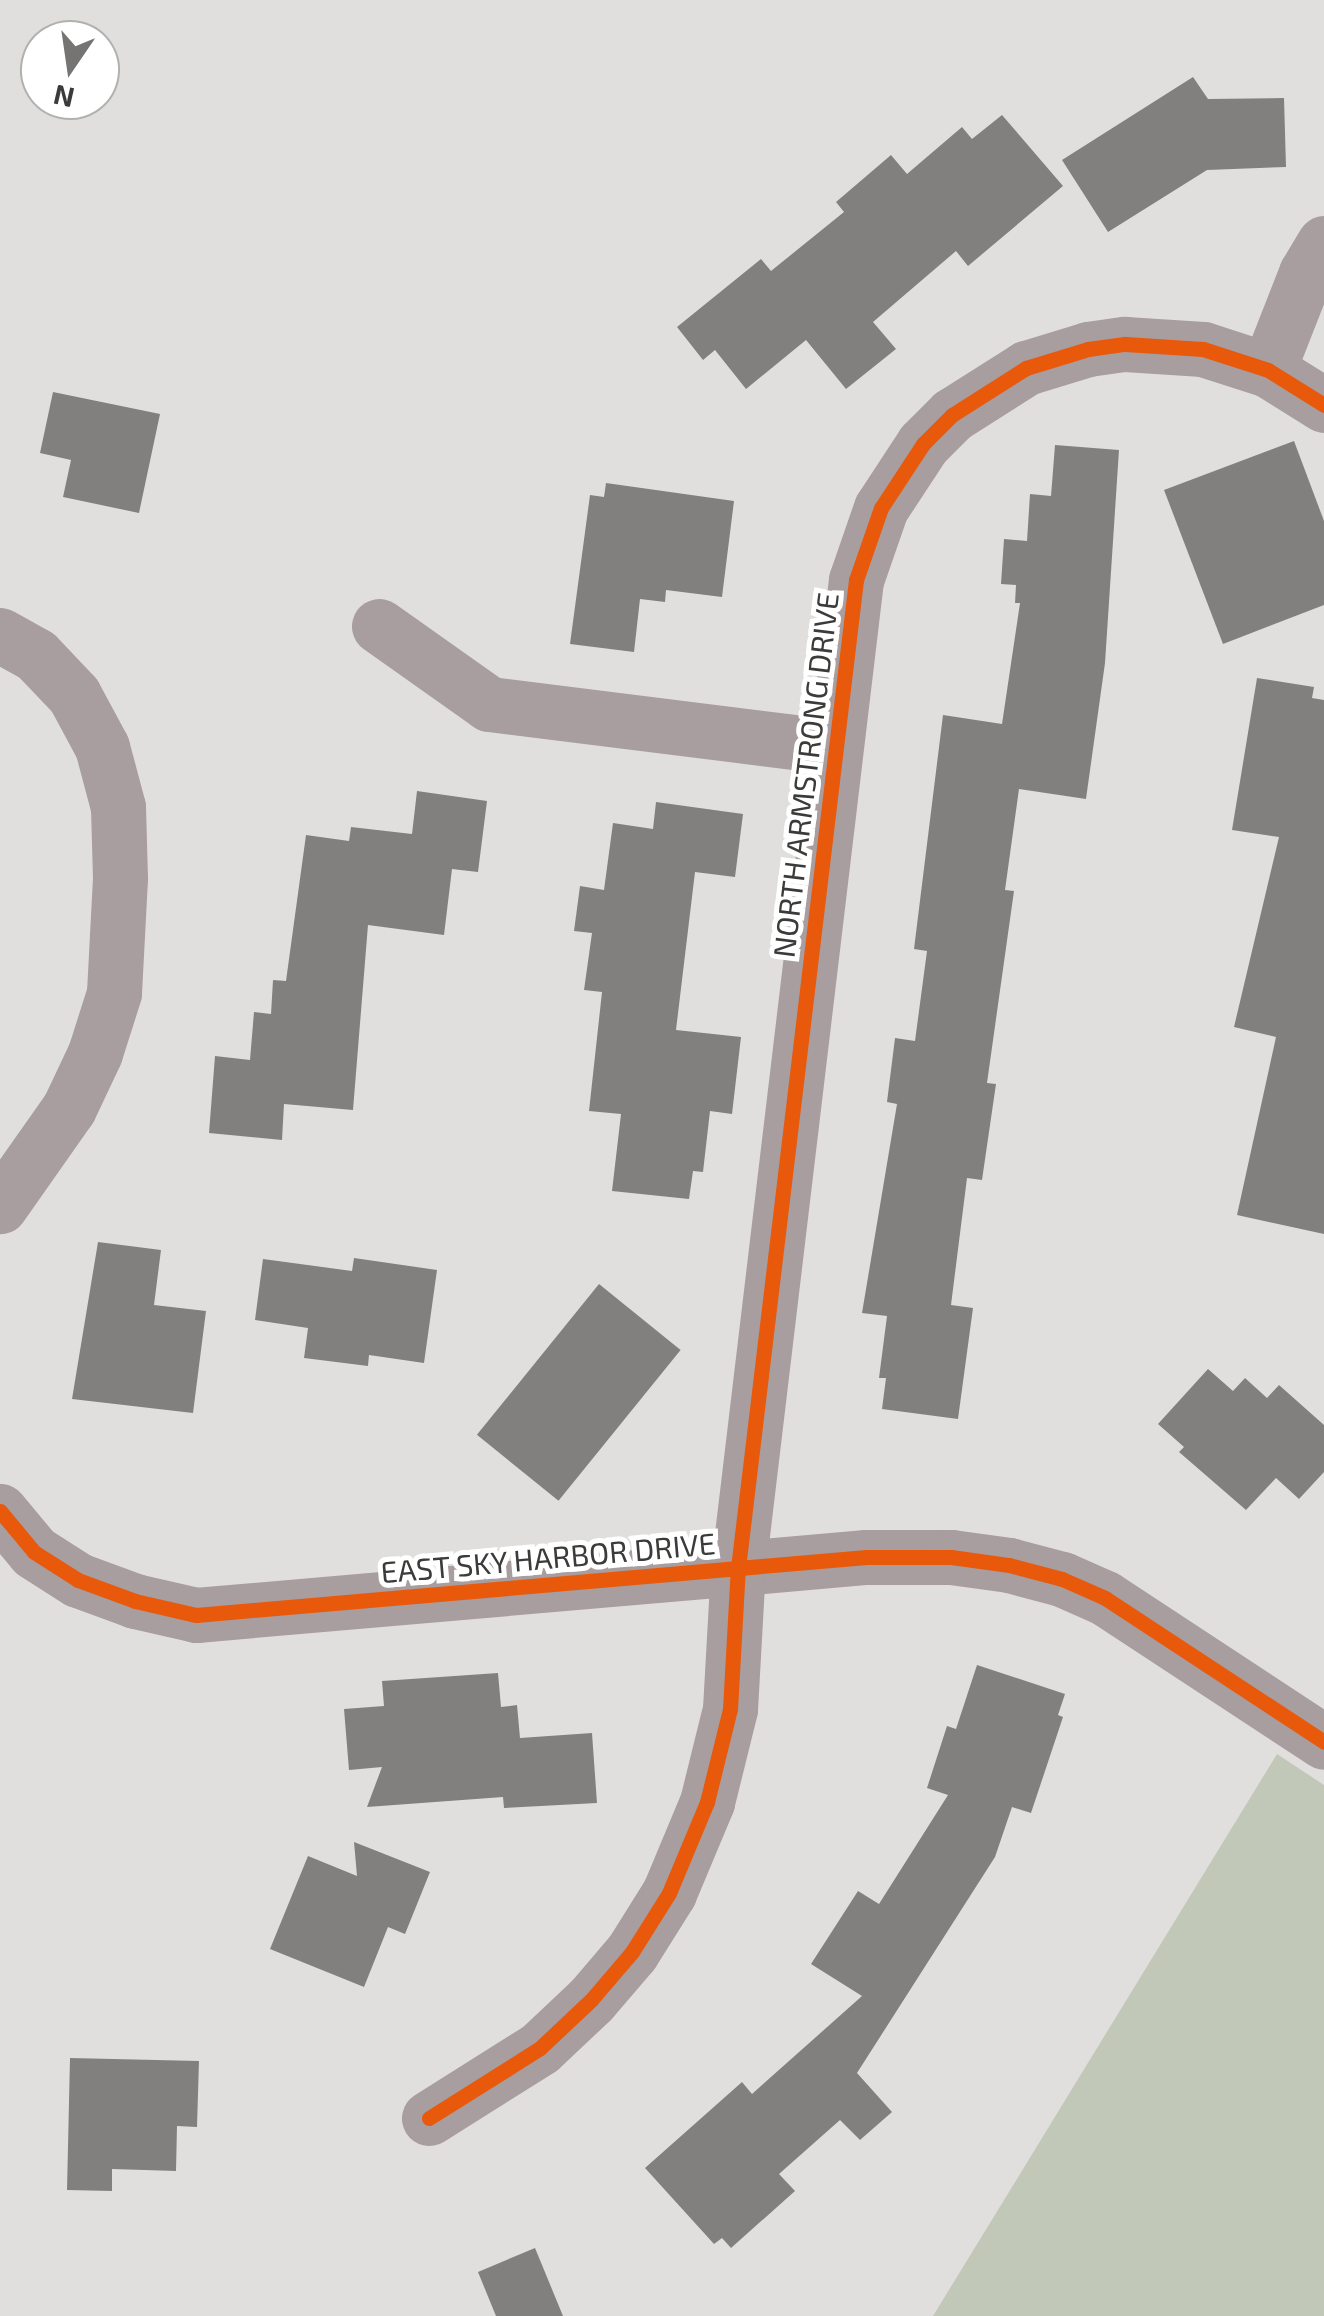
<!DOCTYPE html>
<style>
body{margin:0}
#map{position:relative;width:1324px;height:2316px;overflow:hidden;background:#e0dfde;font-family:"Exo 2",sans-serif}
div>[style]{position:absolute}
.forest>*{inset:0;background:#c2c8b7}
.building>*{inset:0;background:#81807f;transform-origin:0 0}
.minor>*{height:55px;margin:-27.5px;padding:0 27.5px;transform-origin:27.5px;border-radius:27.5px;background:#a89d9f}
.cycleway>*{height:15px;margin:-7.5px;padding:0 7.5px;transform-origin:7.5px;border-radius:7.5px;background:#e8590c}
span{translate:-50% -50%;white-space:nowrap;text-align:center;line-height:1.15;-webkit-text-stroke:10px #fff;paint-order:stroke}
.street-label{font-size:30px;color:#3b3b3a}
.north{position:absolute;left:20px;top:20px;width:100px;height:100px;box-sizing:border-box;background:#fff;border:2px solid #b1b1b0;border-radius:50%;rotate:193deg;font-size:28px;font-weight:700;line-height:40px;text-align:center;color:#3b3b3a}
.north::after{content:'';display:block;margin:auto;width:35px;height:45px;background:#757473;clip-path:polygon(50% 0,100% 100%,50% 72%,0 100%)}
</style>
<div id="map">
<div class="forest">
<div style="clip-path:polygon(1277px 1754px,1324px 1785px,1324px 2316px,933px 2316px)"></div>
</div>
<div class="building">
<div style="clip-path:polygon(1193px 77px,1208px 99px,1284px 98px,1286px 167px,1207px 170px,1108px 232px,1062px 160px)"></div>
<div style="clip-path:polygon(1002px 115px,1063px 186px,968px 266px,956px 251px,873px 322px,896px 349px,846px 389px,806px 340px,746px 389px,715px 350px,703px 360px,677px 327px,761px 259px,771px 271px,844px 212px,836px 202px,891px 155px,907px 174px,962px 127px,972px 139px)"></div>
<div style="clip-path:polygon(53px 392px,160px 414px,139px 513px,63px 497px,71px 460px,40px 453px)"></div>
<div style="clip-path:polygon(1294px 441px,1324px 521px,1324px 605px,1223px 644px,1164px 490px)"></div>
<div style="clip-path:polygon(1055px 445px,1119px 450px,1105px 663px,1086px 799px,1019px 789px,1005px 890px,1014px 891px,987px 1083px,996px 1084px,982px 1180px,967px 1178px,951px 1305px,973px 1308px,958px 1419px,882px 1409px,886px 1378px,879px 1378px,887px 1316px,862px 1313px,897px 1104px,887px 1102px,895px 1038px,915px 1041px,927px 951px,914px 949px,943px 715px,1002px 724px,1020px 603px,1015px 603px,1016px 585px,1001px 584px,1004px 539px,1027px 541px,1030px 494px,1051px 496px)"></div>
<div style="clip-path:polygon(606px 483px,734px 501px,722px 597px,666px 590px,665px 602px,640px 599px,634px 652px,570px 644px,590px 495px,604px 497px)"></div>
<div style="clip-path:polygon(1257px 678px,1314px 687px,1312px 698px,1324px 700px,1324px 1234px,1237px 1215px,1276px 1037px,1234px 1027px,1279px 837px,1232px 830px)"></div>
<div style="clip-path:polygon(417px 791px,487px 801px,478px 872px,452px 869px,444px 935px,368px 925px,353px 1110px,284px 1104px,282px 1140px,209px 1133px,215px 1056px,250px 1060px,254px 1012px,271px 1014px,273px 980px,286px 981px,306px 835px,349px 841px,351px 827px,412px 834px)"></div>
<div style="clip-path:polygon(656px 802px,743px 814px,735px 877px,695px 872px,676px 1030px,741px 1037px,732px 1114px,710px 1111px,703px 1172px,693px 1171px,689px 1199px,612px 1191px,621px 1114px,589px 1111px,602px 992px,584px 990px,592px 933px,574px 931px,580px 886px,604px 890px,613px 823px,653px 829px)"></div>
<div style="clip-path:polygon(98px 1242px,161px 1250px,154px 1305px,206px 1311px,193px 1413px,72px 1399px)"></div>
<div style="clip-path:polygon(354px 1258px,437px 1270px,424px 1363px,369px 1355px,368px 1366px,304px 1358px,308px 1328px,255px 1320px,263px 1259px,352px 1271px)"></div>
<div style="left:599px;top:1284px;width:105px;height:194px;rotate:39deg"></div>
<div style="clip-path:polygon(1208px 1369px,1233px 1391px,1245px 1378px,1267px 1398px,1279px 1385px,1324px 1425px,1324px 1472px,1299px 1499px,1276px 1478px,1246px 1510px,1179px 1452px,1184px 1447px,1158px 1424px)"></div>
<div style="clip-path:polygon(977px 1665px,1065px 1694px,1058px 1715px,1063px 1717px,1031px 1813px,1012px 1807px,995px 1857px,857px 2073px,892px 2112px,860px 2140px,840px 2120px,779px 2174px,795px 2191px,731px 2248px,722px 2238px,714px 2244px,645px 2168px,742px 2082px,752px 2094px,862px 1996px,811px 1964px,858px 1891px,879px 1904px,948px 1795px,927px 1788px,947px 1726px,956px 1729px)"></div>
<div style="clip-path:polygon(498px 1673px,501px 1707px,517px 1705px,520px 1738px,592px 1733px,597px 1803px,504px 1808px,503px 1797px,367px 1807px,382px 1767px,349px 1770px,344px 1709px,384px 1706px,382px 1681px)"></div>
<div style="clip-path:polygon(354px 1842px,430px 1872px,405px 1934px,388px 1927px,364px 1987px,270px 1949px,308px 1856px,357px 1876px)"></div>
<div style="clip-path:polygon(70px 2058px,199px 2061px,197px 2127px,177px 2126px,176px 2171px,112px 2169px,112px 2191px,67px 2190px)"></div>
<div style="clip-path:polygon(535px 2248px,563px 2316px,496px 2316px,478px 2272px)"></div>
</div>
<div class="minor">
<div style="left:1268px;top:370px;width:104px;rotate:-68.6deg"></div>
<div style="left:1306px;top:273px;width:35px;rotate:-59deg"></div>
<div style="left:379px;top:626px;width:135px;rotate:35.3deg"></div>
<div style="left:489px;top:704px;width:349px;rotate:7.1deg"></div>
<div style="left:0;top:635px;width:41px;rotate:29.1deg"></div>
<div style="left:36px;top:655px;width:55px;rotate:46.5deg"></div>
<div style="left:74px;top:695px;width:59px;rotate:61.7deg"></div>
<div style="left:102px;top:747px;width:62px;rotate:75.1deg"></div>
<div style="left:118px;top:807px;width:71px;rotate:88.4deg"></div>
<div style="left:120px;top:878px;width:115px;rotate:93deg"></div>
<div style="left:114px;top:993px;width:63px;rotate:107.6deg"></div>
<div style="left:95px;top:1053px;width:61px;rotate:115.3deg"></div>
<div style="left:69px;top:1108px;width:120px;rotate:125.1deg"></div>
<div style="left:0;top:1511px;width:53px;rotate:50.3deg"></div>
<div style="left:34px;top:1552px;width:52px;rotate:32.5deg"></div>
<div style="left:78px;top:1580px;width:61px;rotate:20.2deg"></div>
<div style="left:135px;top:1601px;width:63px;rotate:12.9deg"></div>
<div style="left:196px;top:1615px;width:673px;rotate:-4.95deg"></div>
<div style="left:866px;top:1557px;width:85px"></div>
<div style="left:951px;top:1557px;width:59px;rotate:7.9deg"></div>
<div style="left:1009px;top:1565px;width:55px;rotate:14.8deg"></div>
<div style="left:1062px;top:1579px;width:47px;rotate:23.8deg"></div>
<div style="left:1105px;top:1598px;width:262px;rotate:33.3deg"></div>
<div style="left:429px;top:2118px;width:131px;rotate:-32.2deg"></div>
<div style="left:540px;top:2048px;width:70px;rotate:-43.3deg"></div>
<div style="left:591px;top:2000px;width:63px;rotate:-49.5deg"></div>
<div style="left:632px;top:1952px;width:70px;rotate:-57.9deg"></div>
<div style="left:669px;top:1893px;width:99px;rotate:-67.3deg"></div>
<div style="left:707px;top:1802px;width:96px;rotate:-76.1deg"></div>
<div style="left:730px;top:1709px;width:141px;rotate:-86.8deg"></div>
<div style="left:738px;top:1568px;width:995px;rotate:-83.19deg"></div>
<div style="left:856px;top:580px;width:76px;rotate:-70.9deg"></div>
<div style="left:881px;top:508px;width:77px;rotate:-56.7deg"></div>
<div style="left:923px;top:444px;width:41px;rotate:-45deg"></div>
<div style="left:952px;top:415px;width:88px;rotate:-32.4deg"></div>
<div style="left:1026px;top:368px;width:65px;rotate:-17deg"></div>
<div style="left:1088px;top:349px;width:37px;rotate:-8deg"></div>
<div style="left:1125px;top:344px;width:78px;rotate:3.7deg"></div>
<div style="left:1203px;top:349px;width:68px;rotate:17.9deg"></div>
<div style="left:1268px;top:370px;width:66px;rotate:32deg"></div>
</div>
<div class="cycleway">
<div style="left:0;top:1511px;width:53px;rotate:50.3deg"></div>
<div style="left:34px;top:1552px;width:52px;rotate:32.5deg"></div>
<div style="left:78px;top:1580px;width:61px;rotate:20.2deg"></div>
<div style="left:135px;top:1601px;width:63px;rotate:12.9deg"></div>
<div style="left:196px;top:1615px;width:673px;rotate:-4.95deg"></div>
<div style="left:866px;top:1557px;width:85px"></div>
<div style="left:951px;top:1557px;width:59px;rotate:7.9deg"></div>
<div style="left:1009px;top:1565px;width:55px;rotate:14.8deg"></div>
<div style="left:1062px;top:1579px;width:47px;rotate:23.8deg"></div>
<div style="left:1105px;top:1598px;width:262px;rotate:33.3deg"></div>
<div style="left:429px;top:2118px;width:131px;rotate:-32.2deg"></div>
<div style="left:540px;top:2048px;width:70px;rotate:-43.3deg"></div>
<div style="left:591px;top:2000px;width:63px;rotate:-49.5deg"></div>
<div style="left:632px;top:1952px;width:70px;rotate:-57.9deg"></div>
<div style="left:669px;top:1893px;width:99px;rotate:-67.3deg"></div>
<div style="left:707px;top:1802px;width:96px;rotate:-76.1deg"></div>
<div style="left:730px;top:1709px;width:141px;rotate:-86.8deg"></div>
<div style="left:738px;top:1568px;width:995px;rotate:-83.19deg"></div>
<div style="left:856px;top:580px;width:76px;rotate:-70.9deg"></div>
<div style="left:881px;top:508px;width:77px;rotate:-56.7deg"></div>
<div style="left:923px;top:444px;width:41px;rotate:-45deg"></div>
<div style="left:952px;top:415px;width:88px;rotate:-32.4deg"></div>
<div style="left:1026px;top:368px;width:65px;rotate:-17deg"></div>
<div style="left:1088px;top:349px;width:37px;rotate:-8deg"></div>
<div style="left:1125px;top:344px;width:78px;rotate:3.7deg"></div>
<div style="left:1203px;top:349px;width:68px;rotate:17.9deg"></div>
<div style="left:1268px;top:370px;width:66px;rotate:32deg"></div>
</div>
<div class="street-label">
<span style="left:805px;top:775px;rotate:-83deg">NORTH ARMSTRONG DRIVE</span>
<span style="left:548px;top:1557px;rotate:-5deg">EAST SKY HARBOR DRIVE</span>
</div>
<div class="north">N</div>
</div>
